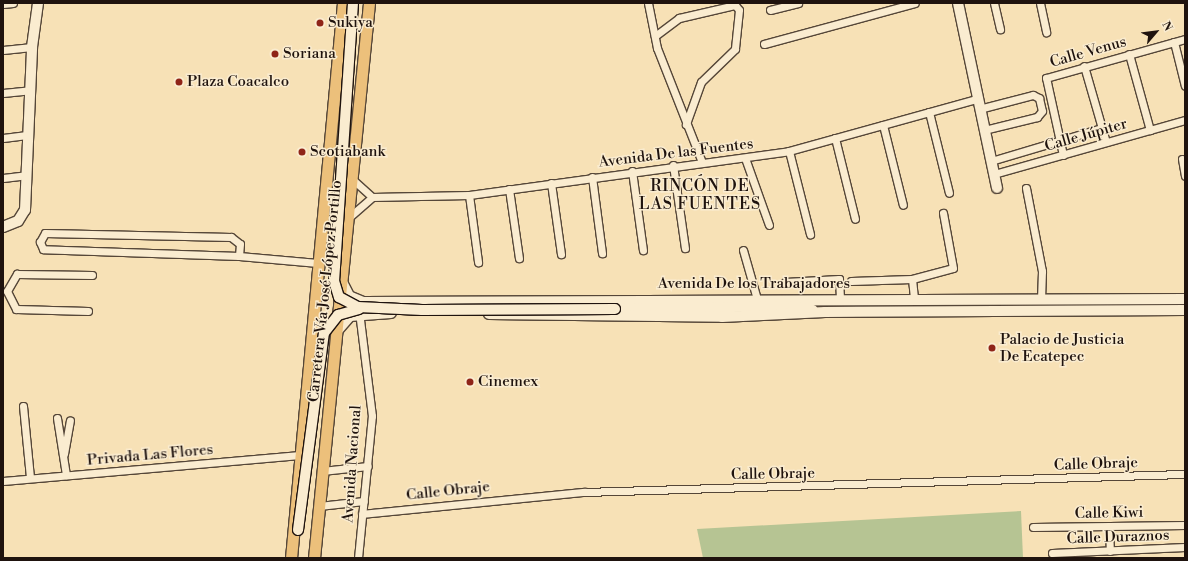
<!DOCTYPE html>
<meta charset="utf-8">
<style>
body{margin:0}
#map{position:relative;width:1188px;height:561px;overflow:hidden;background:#f7e1b6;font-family:"Libre Bodoni",serif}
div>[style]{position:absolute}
.green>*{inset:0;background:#b6c493}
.roads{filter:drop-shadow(1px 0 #554638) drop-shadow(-1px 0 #554638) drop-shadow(0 1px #554638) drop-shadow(0 -1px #554638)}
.street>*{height:7px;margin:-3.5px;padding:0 3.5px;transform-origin:3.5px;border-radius:3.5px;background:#faecd0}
.secondary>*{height:10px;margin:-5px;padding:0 5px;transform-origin:5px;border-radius:5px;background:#faecd0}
.primary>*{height:11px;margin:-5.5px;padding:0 5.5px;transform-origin:5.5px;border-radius:5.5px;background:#ecc07b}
.bridges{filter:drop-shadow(1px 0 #1f130e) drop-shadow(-1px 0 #1f130e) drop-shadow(0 1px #1f130e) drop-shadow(0 -1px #1f130e)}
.secondary-bridge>*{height:10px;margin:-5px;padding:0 5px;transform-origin:5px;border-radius:5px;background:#faecd0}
.dots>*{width:11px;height:11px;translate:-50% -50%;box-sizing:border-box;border:2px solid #faecd0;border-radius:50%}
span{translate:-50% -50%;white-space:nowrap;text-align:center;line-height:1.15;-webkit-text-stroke:3px #faecd0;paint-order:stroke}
.poi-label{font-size:15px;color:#1f130e}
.left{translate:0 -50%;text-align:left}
.street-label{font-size:15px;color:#1f130e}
.neighbourhood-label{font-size:16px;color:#1f130e;letter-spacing:1px}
.frame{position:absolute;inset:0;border:4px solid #1f130e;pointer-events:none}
.north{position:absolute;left:1136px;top:12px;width:40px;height:40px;-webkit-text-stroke:3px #faecd0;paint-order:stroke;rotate:62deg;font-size:11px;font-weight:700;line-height:16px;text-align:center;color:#1f130e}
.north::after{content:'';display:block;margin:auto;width:14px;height:18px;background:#1f130e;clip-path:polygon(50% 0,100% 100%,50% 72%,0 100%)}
</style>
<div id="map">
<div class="green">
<div style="clip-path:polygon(1021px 511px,1023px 558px,703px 558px,697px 529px)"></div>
</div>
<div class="roads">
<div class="street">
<div style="left:648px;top:3px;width:46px;rotate:78.7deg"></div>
<div style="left:657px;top:48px;width:123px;rotate:68.5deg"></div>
<div style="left:994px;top:3px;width:27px;rotate:77deg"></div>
<div style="left:1040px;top:3px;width:30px;rotate:78deg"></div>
<div style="left:3px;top:4px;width:10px;rotate:-6deg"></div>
<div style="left:770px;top:10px;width:29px;rotate:-14deg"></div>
<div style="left:655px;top:36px;width:30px;rotate:-37deg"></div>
<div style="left:679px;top:18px;width:57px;rotate:-13.1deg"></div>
<div style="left:735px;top:5px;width:6px;rotate:51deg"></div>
<div style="left:739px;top:10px;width:39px;rotate:96deg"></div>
<div style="left:735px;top:49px;width:47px;rotate:135.9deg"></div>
<div style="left:701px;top:82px;width:45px;rotate:109.7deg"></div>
<div style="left:1174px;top:42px;width:45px;rotate:76deg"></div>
<div style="left:764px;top:44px;width:156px;rotate:-15.2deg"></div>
<div style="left:3px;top:50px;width:29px;rotate:-6deg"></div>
<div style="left:1129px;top:54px;width:79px;rotate:74.6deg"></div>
<div style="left:1084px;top:66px;width:79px;rotate:73.9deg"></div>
<div style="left:3px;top:93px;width:27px;rotate:-6deg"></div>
<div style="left:979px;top:109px;width:56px;rotate:-14.5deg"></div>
<div style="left:1033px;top:95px;width:7px;rotate:27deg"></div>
<div style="left:1039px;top:98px;width:13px;rotate:77deg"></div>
<div style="left:1042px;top:111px;width:8px;rotate:130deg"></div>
<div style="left:1037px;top:117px;width:55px;rotate:166.2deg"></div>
<div style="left:929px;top:112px;width:83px;rotate:76.1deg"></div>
<div style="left:883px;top:125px;width:82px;rotate:76deg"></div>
<div style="left:3px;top:138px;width:26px;rotate:-7deg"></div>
<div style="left:835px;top:138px;width:83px;rotate:76.1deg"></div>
<div style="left:789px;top:151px;width:86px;rotate:75.8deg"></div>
<div style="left:1063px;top:155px;width:79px;rotate:-102.4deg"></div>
<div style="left:1046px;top:78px;width:144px;rotate:-15.7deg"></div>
<div style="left:745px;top:158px;width:71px;rotate:70.3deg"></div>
<div style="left:1182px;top:159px;width:17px;rotate:80deg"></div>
<div style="left:991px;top:161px;width:116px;rotate:-16.6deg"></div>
<div style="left:673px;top:165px;width:84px;rotate:81.8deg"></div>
<div style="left:632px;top:171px;width:80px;rotate:82.1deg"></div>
<div style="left:994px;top:174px;width:198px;rotate:-15.8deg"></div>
<div style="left:592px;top:177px;width:77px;rotate:82.5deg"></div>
<div style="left:3px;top:178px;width:23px;rotate:-7deg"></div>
<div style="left:351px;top:178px;width:28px;rotate:42deg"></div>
<div style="left:551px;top:183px;width:72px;rotate:82deg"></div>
<div style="left:1026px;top:188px;width:85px;rotate:79.1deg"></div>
<div style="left:1042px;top:271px;width:26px;rotate:92deg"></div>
<div style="left:509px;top:189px;width:70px;rotate:81.8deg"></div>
<div style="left:469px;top:195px;width:68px;rotate:82.3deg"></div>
<div style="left:347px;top:219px;width:33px;rotate:-41deg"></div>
<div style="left:372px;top:197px;width:97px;rotate:-1.2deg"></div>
<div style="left:469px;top:195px;width:323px;rotate:-7.8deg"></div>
<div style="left:789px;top:151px;width:195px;rotate:-15.5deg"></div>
<div style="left:743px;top:250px;width:51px;rotate:74.1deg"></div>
<div style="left:239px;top:256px;width:196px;rotate:-178deg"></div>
<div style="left:43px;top:249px;width:8px;rotate:-113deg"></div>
<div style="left:40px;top:242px;width:10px;rotate:-61deg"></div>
<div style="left:45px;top:233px;width:186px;rotate:1.2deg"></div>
<div style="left:231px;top:237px;width:11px;rotate:38deg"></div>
<div style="left:240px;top:244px;width:12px;rotate:95deg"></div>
<div style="left:239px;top:256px;width:79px;rotate:5.1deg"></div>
<div style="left:912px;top:279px;width:19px;rotate:84deg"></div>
<div style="left:851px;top:281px;width:61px;rotate:-1.9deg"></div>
<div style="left:912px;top:279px;width:42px;rotate:-15deg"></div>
<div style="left:953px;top:268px;width:56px;rotate:-100.3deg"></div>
<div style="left:785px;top:282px;width:54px;rotate:-3.2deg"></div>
<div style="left:839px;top:279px;width:19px;rotate:87deg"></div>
<div style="left:88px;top:311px;width:72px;rotate:-178.4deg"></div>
<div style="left:16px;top:309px;width:20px;rotate:-117deg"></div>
<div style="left:7px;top:291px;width:20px;rotate:-60deg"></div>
<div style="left:17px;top:274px;width:75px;rotate:0.8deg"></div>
<div style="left:23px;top:406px;width:72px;rotate:84.4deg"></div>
<div style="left:57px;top:418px;width:58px;rotate:81deg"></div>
<div style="left:64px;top:454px;width:34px;rotate:-80deg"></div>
<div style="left:322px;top:471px;width:46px;rotate:-6.2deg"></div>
<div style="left:3px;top:481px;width:298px;rotate:-5deg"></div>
<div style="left:319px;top:506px;width:45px;rotate:-6.3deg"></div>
<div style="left:362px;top:514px;width:223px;rotate:-5.7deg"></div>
<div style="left:584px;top:492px;width:601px;rotate:-1.72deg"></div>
<div style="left:1109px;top:526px;width:25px;rotate:88deg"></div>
<div style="left:1033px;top:527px;width:152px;rotate:-0.8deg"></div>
<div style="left:1052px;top:553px;width:133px;rotate:-2.6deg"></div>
<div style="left:358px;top:558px;width:143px;rotate:-84.4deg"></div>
<div style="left:372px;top:416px;width:105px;rotate:-97.1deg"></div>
</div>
<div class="secondary">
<div style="left:958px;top:3px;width:189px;rotate:78.1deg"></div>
<div style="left:3px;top:227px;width:16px;rotate:-22deg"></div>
<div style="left:18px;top:221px;width:13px;rotate:-58deg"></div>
<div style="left:25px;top:210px;width:163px;rotate:-87.5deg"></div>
<div style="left:32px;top:47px;width:44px;rotate:-82.2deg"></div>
<div style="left:341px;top:280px;width:18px;rotate:63deg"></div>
<div style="left:349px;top:296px;width:15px;rotate:23deg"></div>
<div style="left:363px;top:302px;width:822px;rotate:-0.21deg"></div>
<div style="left:615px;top:309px;width:178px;rotate:-1deg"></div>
<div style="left:793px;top:306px;width:20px;rotate:11deg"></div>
<div style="left:489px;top:314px;width:233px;rotate:0.7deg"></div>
<div style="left:722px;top:317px;width:103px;rotate:-2.8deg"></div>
<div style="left:825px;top:312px;width:360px;rotate:-0.3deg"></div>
<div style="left:337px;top:331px;width:20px;rotate:-49deg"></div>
<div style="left:350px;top:316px;width:41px;rotate:-4.2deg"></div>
</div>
<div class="primary">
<div style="left:291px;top:558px;width:557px;rotate:-84.65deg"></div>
<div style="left:314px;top:558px;width:558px;rotate:-84.34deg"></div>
</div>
</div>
<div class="bridges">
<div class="secondary-bridge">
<div style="left:353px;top:3px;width:279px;rotate:93.9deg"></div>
<div style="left:334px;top:281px;width:17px;rotate:73deg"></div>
<div style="left:339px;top:297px;width:21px;rotate:28deg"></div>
<div style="left:358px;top:307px;width:64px;rotate:2.7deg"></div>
<div style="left:422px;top:310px;width:193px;rotate:-0.3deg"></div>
<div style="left:298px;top:530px;width:199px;rotate:-82.5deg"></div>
<div style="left:324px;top:333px;width:23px;rotate:-52deg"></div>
<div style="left:338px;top:315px;width:22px;rotate:-16deg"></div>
</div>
</div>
<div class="dots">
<div style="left:320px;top:23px;background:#8f2418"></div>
<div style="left:275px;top:54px;background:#8f2418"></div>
<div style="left:179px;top:82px;background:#8f2418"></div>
<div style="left:302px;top:152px;background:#8f2418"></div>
<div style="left:992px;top:348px;background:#8f2418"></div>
<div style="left:470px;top:382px;background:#8f2418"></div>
</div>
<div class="poi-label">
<span class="left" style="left:328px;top:23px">Sukiya</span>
<span class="left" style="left:283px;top:54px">Soriana</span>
<span class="left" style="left:187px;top:82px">Plaza Coacalco</span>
<span class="left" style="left:310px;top:152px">Scotiabank</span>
<span class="left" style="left:1000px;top:348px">Palacio de Justicia<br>De Ecatepec</span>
<span class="left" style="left:478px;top:382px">Cinemex</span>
</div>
<div class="street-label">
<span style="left:1088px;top:52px;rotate:-16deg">Calle Venus</span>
<span style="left:1086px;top:135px;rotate:-16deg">Calle Júpiter</span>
<span style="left:676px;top:153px;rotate:-7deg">Avenida De las Fuentes</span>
<span style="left:754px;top:284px">Avenida De los Trabajadores</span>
<span style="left:325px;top:291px;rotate:-84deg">Carretera Vía José López Portillo</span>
<span style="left:150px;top:455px;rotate:-5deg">Privada Las Flores</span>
<span style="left:352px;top:464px;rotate:-86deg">Avenida Nacional</span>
<span style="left:1096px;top:464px;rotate:-2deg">Calle Obraje</span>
<span style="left:773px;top:474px;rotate:-1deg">Calle Obraje</span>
<span style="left:448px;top:491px;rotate:-6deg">Calle Obraje</span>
<span style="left:1109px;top:513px;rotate:-1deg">Calle Kiwi</span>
<span style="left:1118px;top:537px;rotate:-2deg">Calle Duraznos</span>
</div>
<div class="neighbourhood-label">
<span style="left:700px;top:195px">RINCÓN DE<br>LAS FUENTES</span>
</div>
<div class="frame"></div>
<div class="north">N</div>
</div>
